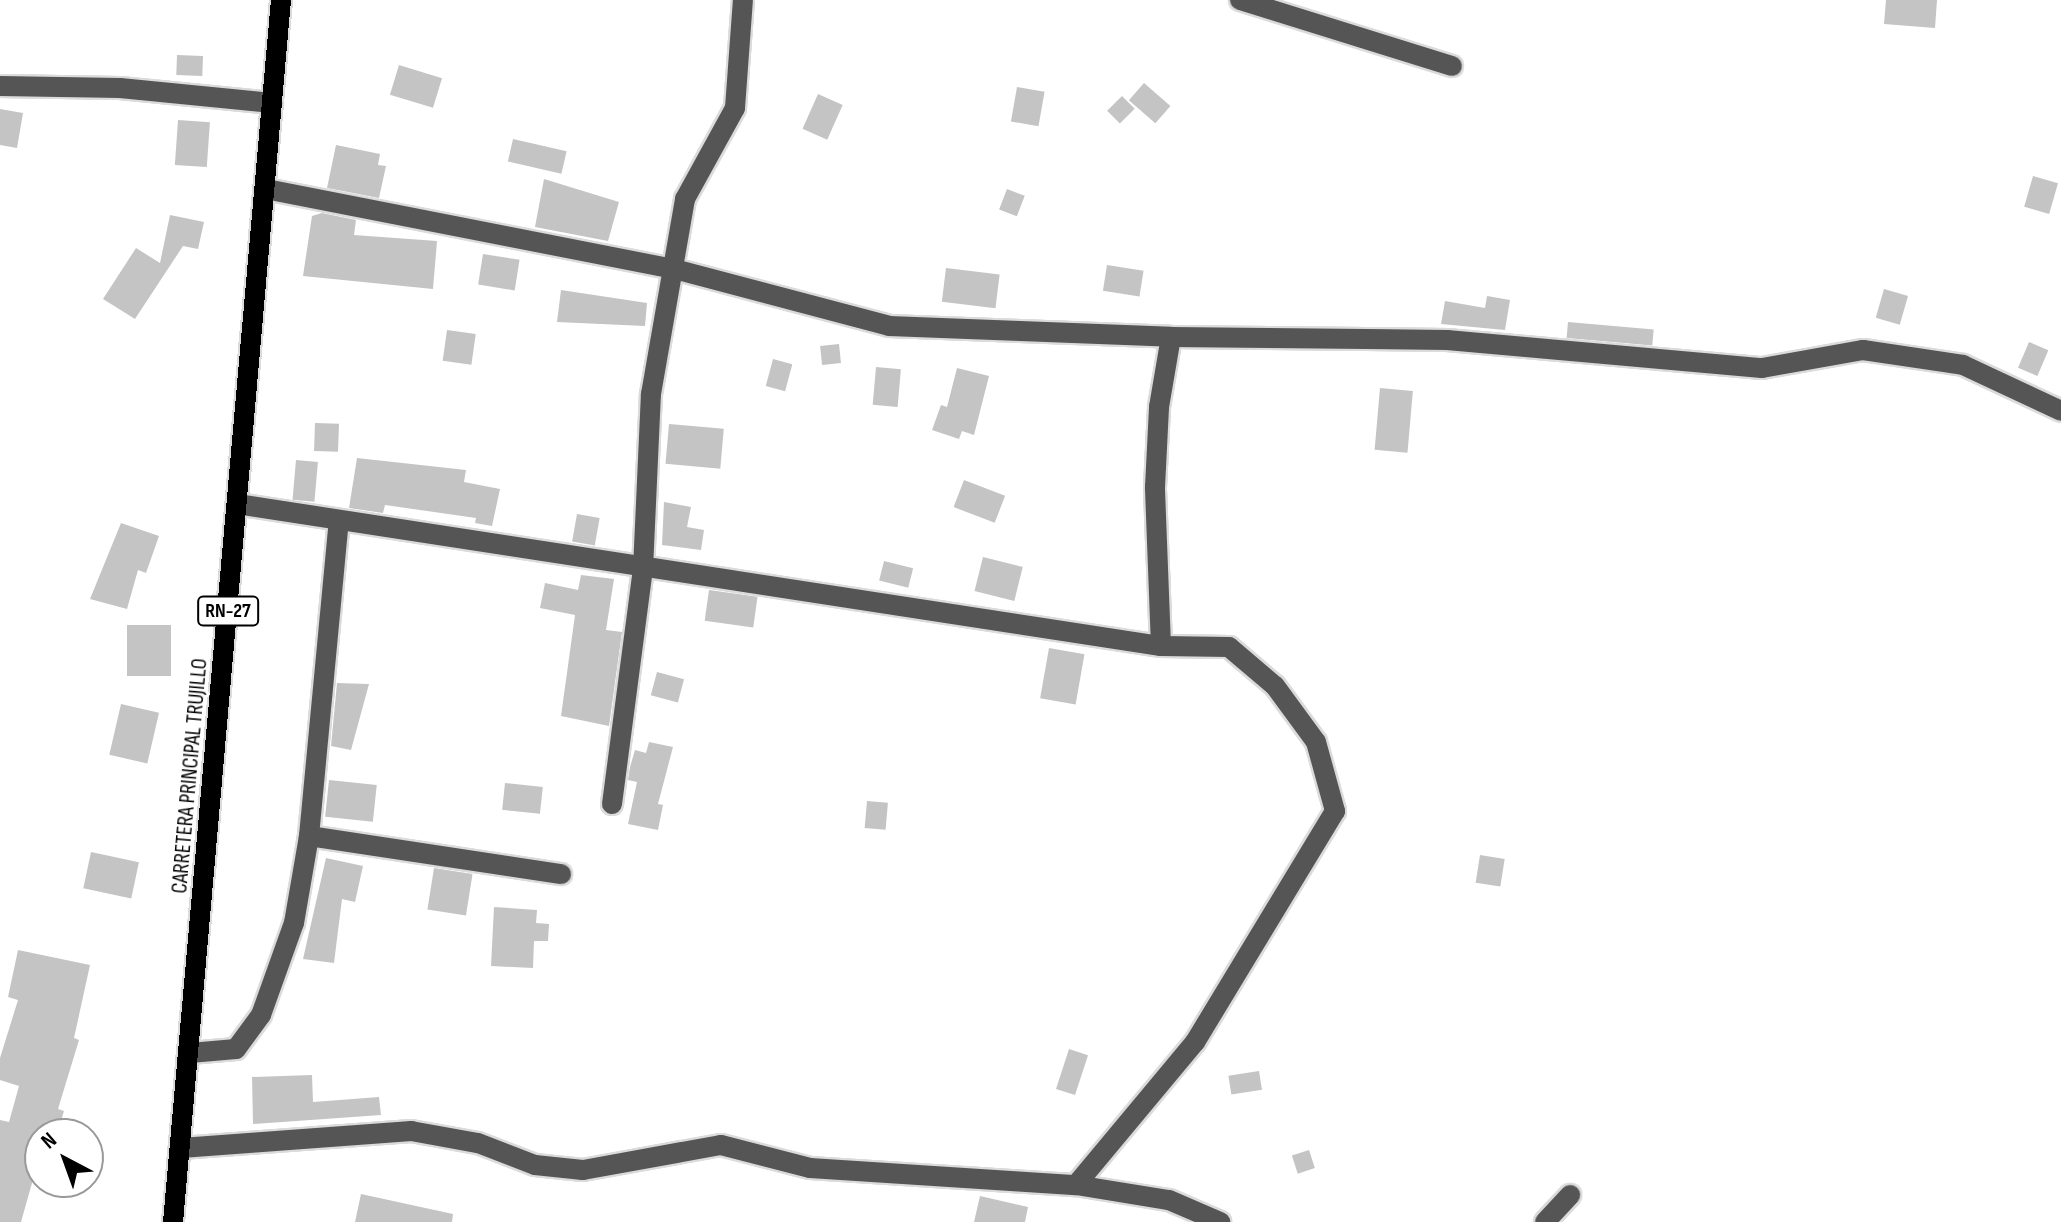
<!DOCTYPE html>
<style>
body{margin:0}
#map{position:relative;width:2061px;height:1222px;overflow:hidden;background:#fff;font-family:"Sofia Sans Condensed",sans-serif}
div>[style]{position:absolute}
.building>*{inset:0;background:#c4c4c4;transform-origin:0 0}
.roads{filter:drop-shadow(2px 0 #dbdbdb) drop-shadow(-2px 0 #dbdbdb) drop-shadow(0 2px #dbdbdb) drop-shadow(0 -2px #dbdbdb)}
.minor>*{height:20px;margin:-10px;padding:0 10px;transform-origin:10px;border-radius:10px;background:#555}
.major>*{height:20px;margin:-10px;padding:0 10px;transform-origin:10px;border-radius:10px;background:#000}
span{translate:-50% -50%;white-space:nowrap;text-align:center;line-height:1.15;-webkit-text-stroke:6px #fff;paint-order:stroke}
.shield-label span{padding:2px 6px;background:#fff;border:2px solid;border-radius:6px;-webkit-text-stroke-width:0}
.shield-label{font-size:20px;color:#000;font-weight:700}
.street-label{font-size:22px;color:#000}
.north{position:absolute;left:24px;top:1118px;width:80px;height:80px;box-sizing:border-box;background:#fff;border:2px solid #999;border-radius:50%;rotate:319deg;font-size:22px;font-weight:700;line-height:32px;text-align:center;color:#000}
.north::after{content:'';display:block;margin:auto;width:28px;height:36px;background:#000;clip-path:polygon(50% 0,100% 100%,50% 72%,0 100%)}
</style>
<div id="map">
<div class="building">
<div style="clip-path:polygon(1886px 0,1937px 0,1935px 28px,1884px 24px)"></div>
<div style="left:177px;top:55px;width:26px;height:20px;rotate:2deg"></div>
<div style="left:399px;top:65px;width:45px;height:31px;rotate:17deg"></div>
<div style="left:1144px;top:83px;width:35px;height:23px;rotate:41deg"></div>
<div style="left:1017px;top:87px;width:28px;height:35px;rotate:10deg"></div>
<div style="left:818px;top:94px;width:27px;height:38px;rotate:24deg"></div>
<div style="left:1122px;top:96px;width:18px;height:21px;rotate:45deg"></div>
<div style="clip-path:polygon(0 109px,23px 113px,17px 148px,0 145px)"></div>
<div style="left:178px;top:120px;width:32px;height:45px;rotate:4deg"></div>
<div style="left:513px;top:139px;width:55px;height:23px;rotate:13deg"></div>
<div style="clip-path:polygon(336px 145px,380px 154px,378px 165px,386px 166px,379px 198px,327px 188px)"></div>
<div style="left:2033px;top:176px;width:26px;height:32px;rotate:16deg"></div>
<div style="clip-path:polygon(544px 179px,619px 202px,608px 241px,535px 227px)"></div>
<div style="left:1007px;top:189px;width:19px;height:22px;rotate:21deg"></div>
<div style="clip-path:polygon(322px 213px,356px 220px,354px 235px,437px 241px,433px 289px,303px 276px,312px 216px)"></div>
<div style="clip-path:polygon(170px 215px,204px 222px,198px 249px,183px 246px,135px 319px,103px 299px,136px 248px,160px 263px)"></div>
<div style="left:483px;top:254px;width:37px;height:31px;rotate:9deg"></div>
<div style="left:1107px;top:265px;width:37px;height:26px;rotate:9deg"></div>
<div style="left:946px;top:268px;width:54px;height:34px;rotate:7deg"></div>
<div style="left:1884px;top:289px;width:25px;height:30px;rotate:16deg"></div>
<div style="clip-path:polygon(561px 290px,647px 303px,645px 326px,557px 322px)"></div>
<div style="clip-path:polygon(1487px 296px,1510px 300px,1505px 330px,1441px 324px,1445px 301px,1485px 308px)"></div>
<div style="left:1568px;top:322px;width:86px;height:16px;rotate:5deg"></div>
<div style="left:447px;top:330px;width:29px;height:31px;rotate:8deg"></div>
<div style="left:2029px;top:342px;width:21px;height:28px;rotate:23deg"></div>
<div style="left:839px;top:344px;width:19px;height:19px;rotate:84deg"></div>
<div style="left:773px;top:359px;width:20px;height:28px;rotate:15deg"></div>
<div style="left:876px;top:367px;width:25px;height:38px;rotate:5deg"></div>
<div style="clip-path:polygon(957px 368px,989px 376px,974px 435px,962px 431px,959px 439px,932px 430px,941px 405px,947px 407px)"></div>
<div style="left:1380px;top:388px;width:33px;height:62px;rotate:5deg"></div>
<div style="left:315px;top:423px;width:24px;height:28px;rotate:2deg"></div>
<div style="left:669px;top:424px;width:55px;height:40px;rotate:5deg"></div>
<div style="clip-path:polygon(357px 458px,466px 470px,464px 482px,500px 489px,492px 526px,475px 523px,476px 518px,385px 505px,383px 513px,349px 508px)"></div>
<div style="left:296px;top:460px;width:22px;height:40px;rotate:5deg"></div>
<div style="left:964px;top:480px;width:44px;height:29px;rotate:21deg"></div>
<div style="clip-path:polygon(664px 502px,691px 507px,687px 527px,704px 530px,701px 550px,662px 545px)"></div>
<div style="left:577px;top:514px;width:23px;height:28px;rotate:10deg"></div>
<div style="clip-path:polygon(121px 523px,159px 536px,146px 573px,138px 570px,127px 609px,90px 599px)"></div>
<div style="left:983px;top:557px;width:41px;height:35px;rotate:14deg"></div>
<div style="left:884px;top:561px;width:30px;height:20px;rotate:14deg"></div>
<div style="clip-path:polygon(581px 575px,614px 579px,606px 630px,622px 632px,609px 726px,561px 716px,575px 615px,540px 608px,545px 583px,578px 590px)"></div>
<div style="left:709px;top:590px;width:49px;height:31px;rotate:8deg"></div>
<div style="left:171px;top:625px;width:51px;height:44px;rotate:90deg"></div>
<div style="left:1049px;top:648px;width:36px;height:51px;rotate:10deg"></div>
<div style="left:657px;top:672px;width:28px;height:24px;rotate:15deg"></div>
<div style="clip-path:polygon(337px 683px,369px 684px,351px 750px,331px 746px)"></div>
<div style="left:121px;top:704px;width:39px;height:52px;rotate:13deg"></div>
<div style="clip-path:polygon(649px 742px,673px 747px,658px 804px,663px 805px,658px 830px,628px 824px,637px 782px,628px 780px,630px 767px,635px 750px,646px 753px)"></div>
<div style="left:329px;top:780px;width:48px;height:37px;rotate:6deg"></div>
<div style="left:505px;top:783px;width:38px;height:27px;rotate:6deg"></div>
<div style="left:867px;top:801px;width:21px;height:27px;rotate:5deg"></div>
<div style="left:91px;top:852px;width:49px;height:37px;rotate:12deg"></div>
<div style="left:1480px;top:855px;width:25px;height:28px;rotate:9deg"></div>
<div style="clip-path:polygon(326px 858px,363px 866px,355px 902px,342px 899px,334px 963px,303px 959px)"></div>
<div style="left:434px;top:868px;width:39px;height:42px;rotate:9deg"></div>
<div style="clip-path:polygon(494px 907px,537px 910px,536px 923px,549px 924px,548px 941px,534px 941px,533px 968px,491px 966px)"></div>
<div style="clip-path:polygon(18px 950px,90px 965px,74px 1038px,79px 1040px,58px 1109px,64px 1111px,57px 1134px,40px 1134px,40px 1178px,34px 1176px,21px 1222px,0 1222px,0 1120px,9px 1122px,19px 1086px,0 1080px,0 1058px,18px 1000px,8px 997px)"></div>
<div style="left:1069px;top:1049px;width:20px;height:42px;rotate:18deg"></div>
<div style="left:1259px;top:1071px;width:19px;height:31px;rotate:81deg"></div>
<div style="clip-path:polygon(312px 1075px,313px 1102px,379px 1097px,381px 1115px,253px 1124px,252px 1077px)"></div>
<div style="left:1309px;top:1150px;width:19px;height:18px;rotate:72deg"></div>
<div style="clip-path:polygon(361px 1194px,453px 1214px,452px 1222px,355px 1222px)"></div>
<div style="clip-path:polygon(980px 1196px,1028px 1207px,1025px 1222px,974px 1222px)"></div>
</div>
<div class="roads">
<div class="minor">
<div style="left:1240px;top:0;width:222px;rotate:17.3deg"></div>
<div style="left:0;top:86px;width:120px;rotate:1deg"></div>
<div style="left:120px;top:88px;width:153px;rotate:5.6deg"></div>
<div style="left:266px;top:189px;width:416px;rotate:11.1deg"></div>
<div style="left:674px;top:269px;width:222px;rotate:14.8deg"></div>
<div style="left:889px;top:326px;width:282px;rotate:2.2deg"></div>
<div style="left:1171px;top:337px;width:276px;rotate:0.6deg"></div>
<div style="left:1447px;top:340px;width:316px;rotate:5.1deg"></div>
<div style="left:1762px;top:368px;width:103px;rotate:-10.1deg"></div>
<div style="left:1863px;top:350px;width:101px;rotate:8.5deg"></div>
<div style="left:1963px;top:365px;width:108px;rotate:25.1deg"></div>
<div style="left:237px;top:504px;width:935px;rotate:8.74deg"></div>
<div style="left:1161px;top:646px;width:68px;rotate:0.8deg"></div>
<div style="left:1229px;top:647px;width:60px;rotate:40.3deg"></div>
<div style="left:1275px;top:686px;width:69px;rotate:53.8deg"></div>
<div style="left:1316px;top:742px;width:72px;rotate:74.6deg"></div>
<div style="left:1335px;top:811px;width:270px;rotate:121.2deg"></div>
<div style="left:1195px;top:1042px;width:186px;rotate:129.8deg"></div>
<div style="left:1161px;top:646px;width:159px;rotate:-92.2deg"></div>
<div style="left:1155px;top:487px;width:80px;rotate:-87.1deg"></div>
<div style="left:1159px;top:407px;width:71px;rotate:-80.3deg"></div>
<div style="left:612px;top:804px;width:237px;rotate:-82.5deg"></div>
<div style="left:643px;top:569px;width:175px;rotate:-87.4deg"></div>
<div style="left:651px;top:394px;width:198px;rotate:-80.1deg"></div>
<div style="left:685px;top:199px;width:104px;rotate:-61.2deg"></div>
<div style="left:735px;top:108px;width:108px;rotate:-85.8deg"></div>
<div style="left:309px;top:836px;width:317px;rotate:-84.6deg"></div>
<div style="left:190px;top:1053px;width:46px;rotate:-5deg"></div>
<div style="left:236px;top:1049px;width:42px;rotate:-53.7deg"></div>
<div style="left:261px;top:1015px;width:98px;rotate:-70.3deg"></div>
<div style="left:294px;top:923px;width:88px;rotate:-80.2deg"></div>
<div style="left:309px;top:836px;width:255px;rotate:8.6deg"></div>
<div style="left:181px;top:1148px;width:231px;rotate:-4.2deg"></div>
<div style="left:411px;top:1131px;width:68px;rotate:10.2deg"></div>
<div style="left:478px;top:1143px;width:61px;rotate:21.1deg"></div>
<div style="left:535px;top:1165px;width:48px;rotate:5.9deg"></div>
<div style="left:583px;top:1170px;width:140px;rotate:-10.3deg"></div>
<div style="left:721px;top:1145px;width:92px;rotate:14.5deg"></div>
<div style="left:810px;top:1168px;width:267px;rotate:3.7deg"></div>
<div style="left:1076px;top:1185px;width:94px;rotate:9.2deg"></div>
<div style="left:1169px;top:1200px;width:56px;rotate:23.3deg"></div>
<div style="left:1545px;top:1222px;width:37px;rotate:-47deg"></div>
</div>
<div class="major">
<div style="left:173px;top:1222px;width:1227px;rotate:-84.95deg"></div>
</div>
</div>
<div class="shield-label">
<span style="left:228px;top:611px">RN-27</span>
</div>
<div class="street-label">
<span style="left:190px;top:776px;rotate:-85deg">CARRETERA PRINCIPAL TRUJILLO</span>
</div>
<div class="north">N</div>
</div>
